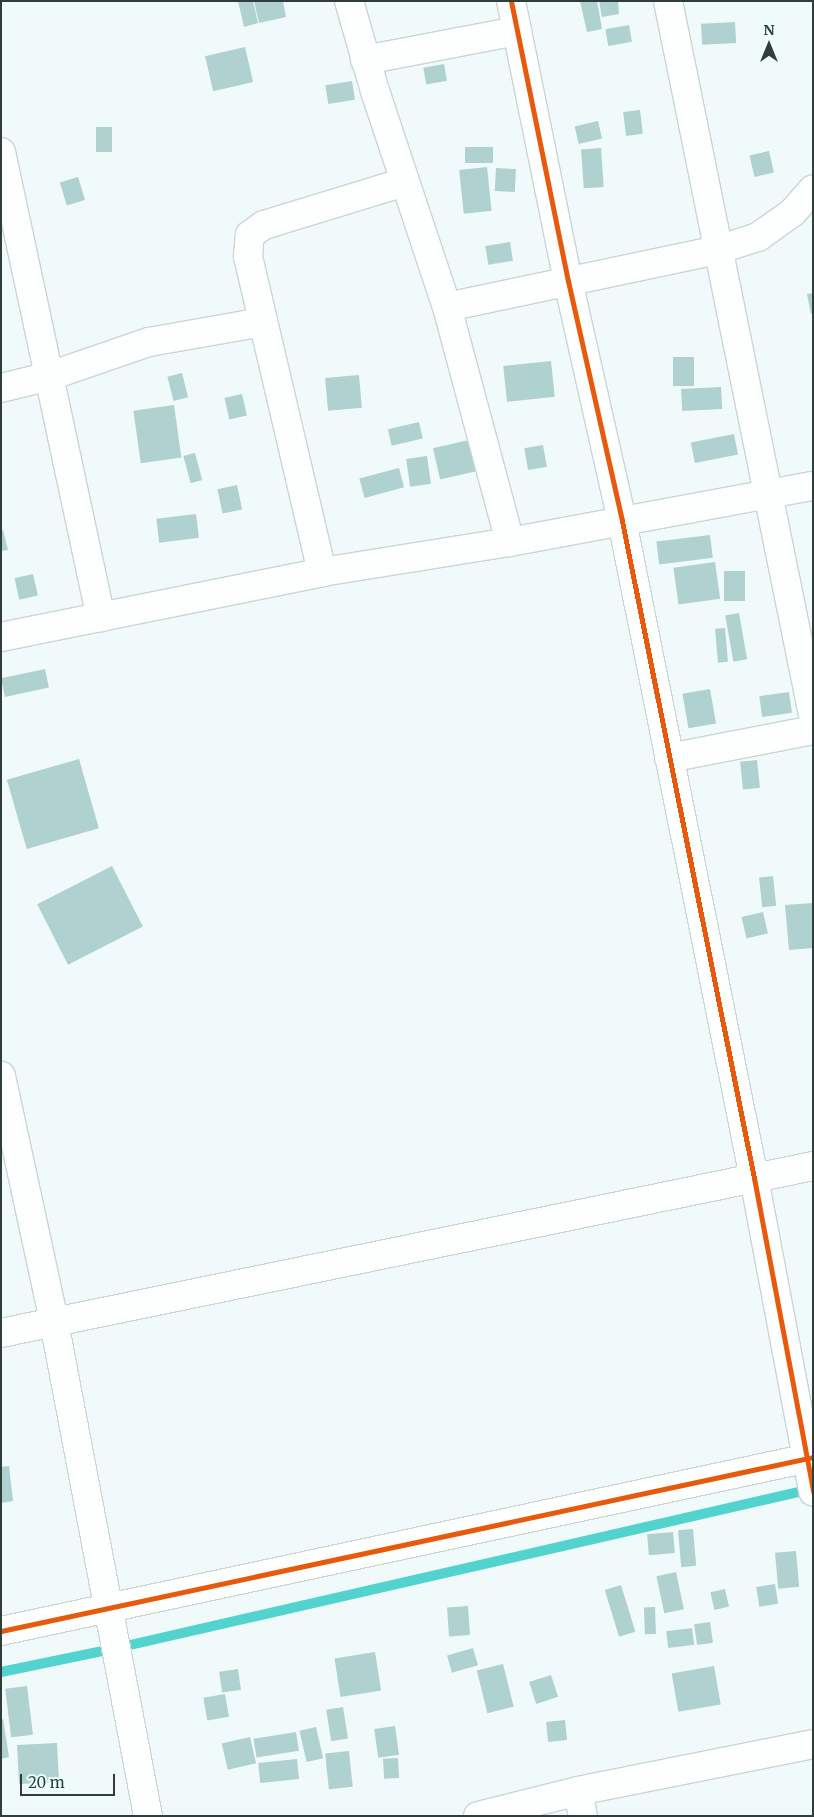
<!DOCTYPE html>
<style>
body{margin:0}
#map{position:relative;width:814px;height:1817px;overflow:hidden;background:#f0fafa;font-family:Merriweather,serif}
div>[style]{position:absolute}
.stream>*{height:10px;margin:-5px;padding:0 5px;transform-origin:5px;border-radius:5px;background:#52d3cd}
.building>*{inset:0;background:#afd1cf;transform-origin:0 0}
.roads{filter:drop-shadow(1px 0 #cad5d4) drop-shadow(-1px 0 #cad5d4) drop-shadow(0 1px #cad5d4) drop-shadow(0 -1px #cad5d4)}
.minor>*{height:28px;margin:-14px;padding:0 14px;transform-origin:14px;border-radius:14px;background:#fdfefe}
.cycleway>*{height:5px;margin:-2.5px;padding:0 2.5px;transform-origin:2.5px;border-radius:2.5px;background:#e8590c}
span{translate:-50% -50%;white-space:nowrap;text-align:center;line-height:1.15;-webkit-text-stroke:5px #ebfffd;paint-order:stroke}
.frame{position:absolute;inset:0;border:2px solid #2f3d3b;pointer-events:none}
.north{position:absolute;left:744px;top:20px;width:50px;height:50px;-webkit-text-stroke:4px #ebfffd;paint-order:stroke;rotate:0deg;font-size:14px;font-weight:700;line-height:20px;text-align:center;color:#2f3d3b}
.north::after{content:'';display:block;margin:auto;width:18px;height:22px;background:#2f3d3b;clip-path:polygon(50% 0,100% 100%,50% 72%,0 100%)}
.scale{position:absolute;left:20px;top:1774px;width:95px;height:22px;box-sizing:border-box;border:2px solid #2f3d3b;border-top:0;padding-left:6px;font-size:15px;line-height:18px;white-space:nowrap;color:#2f3d3b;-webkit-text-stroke:4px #ebfffd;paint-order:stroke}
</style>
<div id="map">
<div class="stream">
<div style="left:1px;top:1672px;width:118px;rotate:-11.7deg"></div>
<div style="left:117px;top:1648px;width:713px;rotate:-12.89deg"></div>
</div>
<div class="building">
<div style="clip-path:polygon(238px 1px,253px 1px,258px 23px,244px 27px)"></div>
<div style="clip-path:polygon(254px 1px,283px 1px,286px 17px,259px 23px)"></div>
<div style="clip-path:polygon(580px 1px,597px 1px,602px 29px,587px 32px)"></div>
<div style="clip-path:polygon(599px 1px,618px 1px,619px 14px,602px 17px)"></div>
<div style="left:735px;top:22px;width:21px;height:34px;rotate:87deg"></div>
<div style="left:629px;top:25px;width:17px;height:24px;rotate:80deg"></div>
<div style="left:245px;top:47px;width:36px;height:41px;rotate:77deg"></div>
<div style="left:444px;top:64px;width:17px;height:21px;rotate:80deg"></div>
<div style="left:352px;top:81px;width:19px;height:27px;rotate:81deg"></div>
<div style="left:640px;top:110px;width:24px;height:17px;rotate:83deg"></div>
<div style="left:598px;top:121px;width:18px;height:24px;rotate:77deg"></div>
<div style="left:96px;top:127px;width:16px;height:25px"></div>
<div style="left:465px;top:147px;width:28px;height:16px"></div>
<div style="left:601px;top:148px;width:39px;height:20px;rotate:86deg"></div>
<div style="left:769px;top:151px;width:22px;height:20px;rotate:77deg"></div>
<div style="left:487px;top:167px;width:44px;height:28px;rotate:84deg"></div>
<div style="left:496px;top:168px;width:20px;height:23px;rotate:3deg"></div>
<div style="left:78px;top:177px;width:24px;height:19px;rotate:73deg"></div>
<div style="left:510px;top:242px;width:19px;height:25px;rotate:81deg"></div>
<div style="clip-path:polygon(813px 293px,813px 313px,811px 314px,807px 294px)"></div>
<div style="left:673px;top:357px;width:21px;height:29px"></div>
<div style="left:551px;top:361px;width:36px;height:48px;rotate:84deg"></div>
<div style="left:182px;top:373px;width:25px;height:15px;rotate:76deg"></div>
<div style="left:359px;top:375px;width:33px;height:34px;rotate:85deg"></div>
<div style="left:721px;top:387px;width:22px;height:40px;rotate:87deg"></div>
<div style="left:242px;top:394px;width:22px;height:18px;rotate:77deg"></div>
<div style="left:174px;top:405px;width:53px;height:41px;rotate:82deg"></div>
<div style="left:419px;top:422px;width:17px;height:32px;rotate:77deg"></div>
<div style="left:734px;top:434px;width:21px;height:44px;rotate:79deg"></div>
<div style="left:469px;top:440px;width:32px;height:37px;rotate:77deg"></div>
<div style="left:543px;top:445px;width:22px;height:19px;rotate:80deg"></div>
<div style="left:195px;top:453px;width:28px;height:12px;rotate:75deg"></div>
<div style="left:427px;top:456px;width:28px;height:21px;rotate:82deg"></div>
<div style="left:399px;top:468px;width:20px;height:41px;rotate:75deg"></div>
<div style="left:237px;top:485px;width:25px;height:20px;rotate:78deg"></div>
<div style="left:196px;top:514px;width:24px;height:40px;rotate:83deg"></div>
<div style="clip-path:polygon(3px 530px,8px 550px,1px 551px,1px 531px)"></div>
<div style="left:710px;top:535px;width:23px;height:54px;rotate:83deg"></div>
<div style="left:715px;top:562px;width:37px;height:42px;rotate:82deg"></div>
<div style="left:745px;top:571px;width:30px;height:21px;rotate:90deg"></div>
<div style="left:33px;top:574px;width:22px;height:19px;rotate:77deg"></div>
<div style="left:739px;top:613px;width:47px;height:14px;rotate:80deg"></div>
<div style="left:725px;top:628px;width:34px;height:10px;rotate:85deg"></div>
<div style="left:45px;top:669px;width:19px;height:45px;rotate:78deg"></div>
<div style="left:710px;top:689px;width:35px;height:28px;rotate:80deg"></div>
<div style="left:789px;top:692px;width:21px;height:30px;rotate:82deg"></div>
<div style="left:79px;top:759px;width:72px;height:75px;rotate:74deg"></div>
<div style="left:757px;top:760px;width:28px;height:17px;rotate:84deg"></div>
<div style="left:112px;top:866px;width:68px;height:84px;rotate:63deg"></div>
<div style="left:773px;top:876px;width:30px;height:14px;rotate:84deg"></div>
<div style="clip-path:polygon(813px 903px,813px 948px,789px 950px,785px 905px)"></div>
<div style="left:763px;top:912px;width:22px;height:22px;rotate:77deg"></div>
<div style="clip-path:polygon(9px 1466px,13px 1501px,1px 1503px,1px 1467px)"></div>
<div style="left:693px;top:1529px;width:37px;height:15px;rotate:85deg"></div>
<div style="left:673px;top:1532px;width:21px;height:26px;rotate:85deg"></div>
<div style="left:796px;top:1551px;width:36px;height:21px;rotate:85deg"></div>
<div style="left:676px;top:1572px;width:38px;height:20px;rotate:78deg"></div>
<div style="left:775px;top:1584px;width:20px;height:19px;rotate:81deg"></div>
<div style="left:621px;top:1585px;width:49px;height:17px;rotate:73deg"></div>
<div style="left:725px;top:1589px;width:18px;height:15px;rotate:77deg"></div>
<div style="left:468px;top:1606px;width:29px;height:21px;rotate:86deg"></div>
<div style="left:655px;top:1607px;width:27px;height:11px;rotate:88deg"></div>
<div style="left:710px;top:1622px;width:21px;height:16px;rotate:82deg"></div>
<div style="left:692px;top:1628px;width:17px;height:26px;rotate:83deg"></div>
<div style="left:473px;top:1648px;width:18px;height:27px;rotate:74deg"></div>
<div style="left:375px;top:1652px;width:39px;height:41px;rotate:81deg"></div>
<div style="left:503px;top:1664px;width:44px;height:27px;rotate:76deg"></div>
<div style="left:714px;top:1666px;width:39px;height:43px;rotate:80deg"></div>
<div style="left:238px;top:1669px;width:21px;height:19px;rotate:82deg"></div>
<div style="left:551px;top:1675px;width:23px;height:23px;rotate:72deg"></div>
<div style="left:27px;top:1686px;width:49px;height:22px;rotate:83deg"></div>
<div style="left:225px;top:1694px;width:23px;height:22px;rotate:80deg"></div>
<div style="left:343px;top:1707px;width:32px;height:17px;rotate:81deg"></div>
<div style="clip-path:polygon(1px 1719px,3px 1719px,9px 1757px,1px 1759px)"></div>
<div style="left:565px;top:1720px;width:20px;height:19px;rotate:84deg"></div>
<div style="left:395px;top:1726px;width:29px;height:21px;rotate:82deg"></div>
<div style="left:316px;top:1727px;width:32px;height:17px;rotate:77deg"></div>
<div style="left:296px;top:1732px;width:19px;height:43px;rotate:81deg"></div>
<div style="left:250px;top:1737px;width:27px;height:29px;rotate:77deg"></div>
<div style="left:57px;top:1743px;width:39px;height:40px;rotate:87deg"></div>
<div style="left:349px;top:1751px;width:36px;height:24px;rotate:84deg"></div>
<div style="left:398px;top:1758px;width:20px;height:15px;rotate:87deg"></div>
<div style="left:297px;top:1759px;width:20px;height:39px;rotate:84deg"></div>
</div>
<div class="roads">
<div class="minor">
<div style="left:349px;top:1px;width:94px;rotate:73.9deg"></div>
<div style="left:375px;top:91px;width:228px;rotate:71.6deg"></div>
<div style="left:447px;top:307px;width:243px;rotate:75deg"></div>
<div style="left:511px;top:1px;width:286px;rotate:78.5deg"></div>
<div style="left:568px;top:281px;width:246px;rotate:77.3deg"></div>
<div style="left:622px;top:521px;width:670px;rotate:78.64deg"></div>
<div style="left:754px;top:1178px;width:319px;rotate:79.3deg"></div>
<div style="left:668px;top:1px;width:729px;rotate:78.52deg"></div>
<div style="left:365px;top:60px;width:155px;rotate:-10.8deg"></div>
<div style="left:1px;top:152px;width:476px;rotate:77.9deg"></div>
<div style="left:447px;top:307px;width:276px;rotate:-11.9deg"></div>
<div style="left:717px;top:250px;width:43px;rotate:-17.6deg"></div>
<div style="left:758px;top:237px;width:43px;rotate:-35.5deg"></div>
<div style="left:793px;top:212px;width:30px;rotate:-49deg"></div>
<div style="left:1px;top:388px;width:50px;rotate:-13.8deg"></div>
<div style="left:50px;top:376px;width:105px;rotate:-19deg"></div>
<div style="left:149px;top:342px;width:116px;rotate:-10deg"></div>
<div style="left:322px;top:572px;width:325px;rotate:-103.2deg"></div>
<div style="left:248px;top:256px;width:21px;rotate:-85deg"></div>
<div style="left:250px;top:235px;width:17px;rotate:-36deg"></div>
<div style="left:264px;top:225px;width:147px;rotate:-17deg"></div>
<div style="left:1px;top:637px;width:328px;rotate:-11.4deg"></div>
<div style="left:322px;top:572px;width:190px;rotate:-9.1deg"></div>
<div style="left:510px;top:542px;width:308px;rotate:-10.5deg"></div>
<div style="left:669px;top:758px;width:147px;rotate:-11deg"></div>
<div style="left:1px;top:1076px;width:252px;rotate:77.8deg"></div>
<div style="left:54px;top:1322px;width:503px;rotate:79.23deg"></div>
<div style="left:1px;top:1333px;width:829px;rotate:-11.62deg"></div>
<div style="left:1px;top:1631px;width:830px;rotate:-12.09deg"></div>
<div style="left:578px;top:1791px;width:25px;rotate:79deg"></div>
<div style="left:478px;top:1816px;width:103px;rotate:-14deg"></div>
<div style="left:578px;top:1791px;width:240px;rotate:-11.3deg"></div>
</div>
</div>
<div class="cycleway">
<div style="left:511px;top:1px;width:286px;rotate:78.5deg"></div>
<div style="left:568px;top:281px;width:246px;rotate:77.3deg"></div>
<div style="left:622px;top:521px;width:670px;rotate:78.64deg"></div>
<div style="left:754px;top:1178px;width:319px;rotate:79.3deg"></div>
<div style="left:1px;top:1631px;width:830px;rotate:-12.09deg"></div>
</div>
<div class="frame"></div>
<div class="north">N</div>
<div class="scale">20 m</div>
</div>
